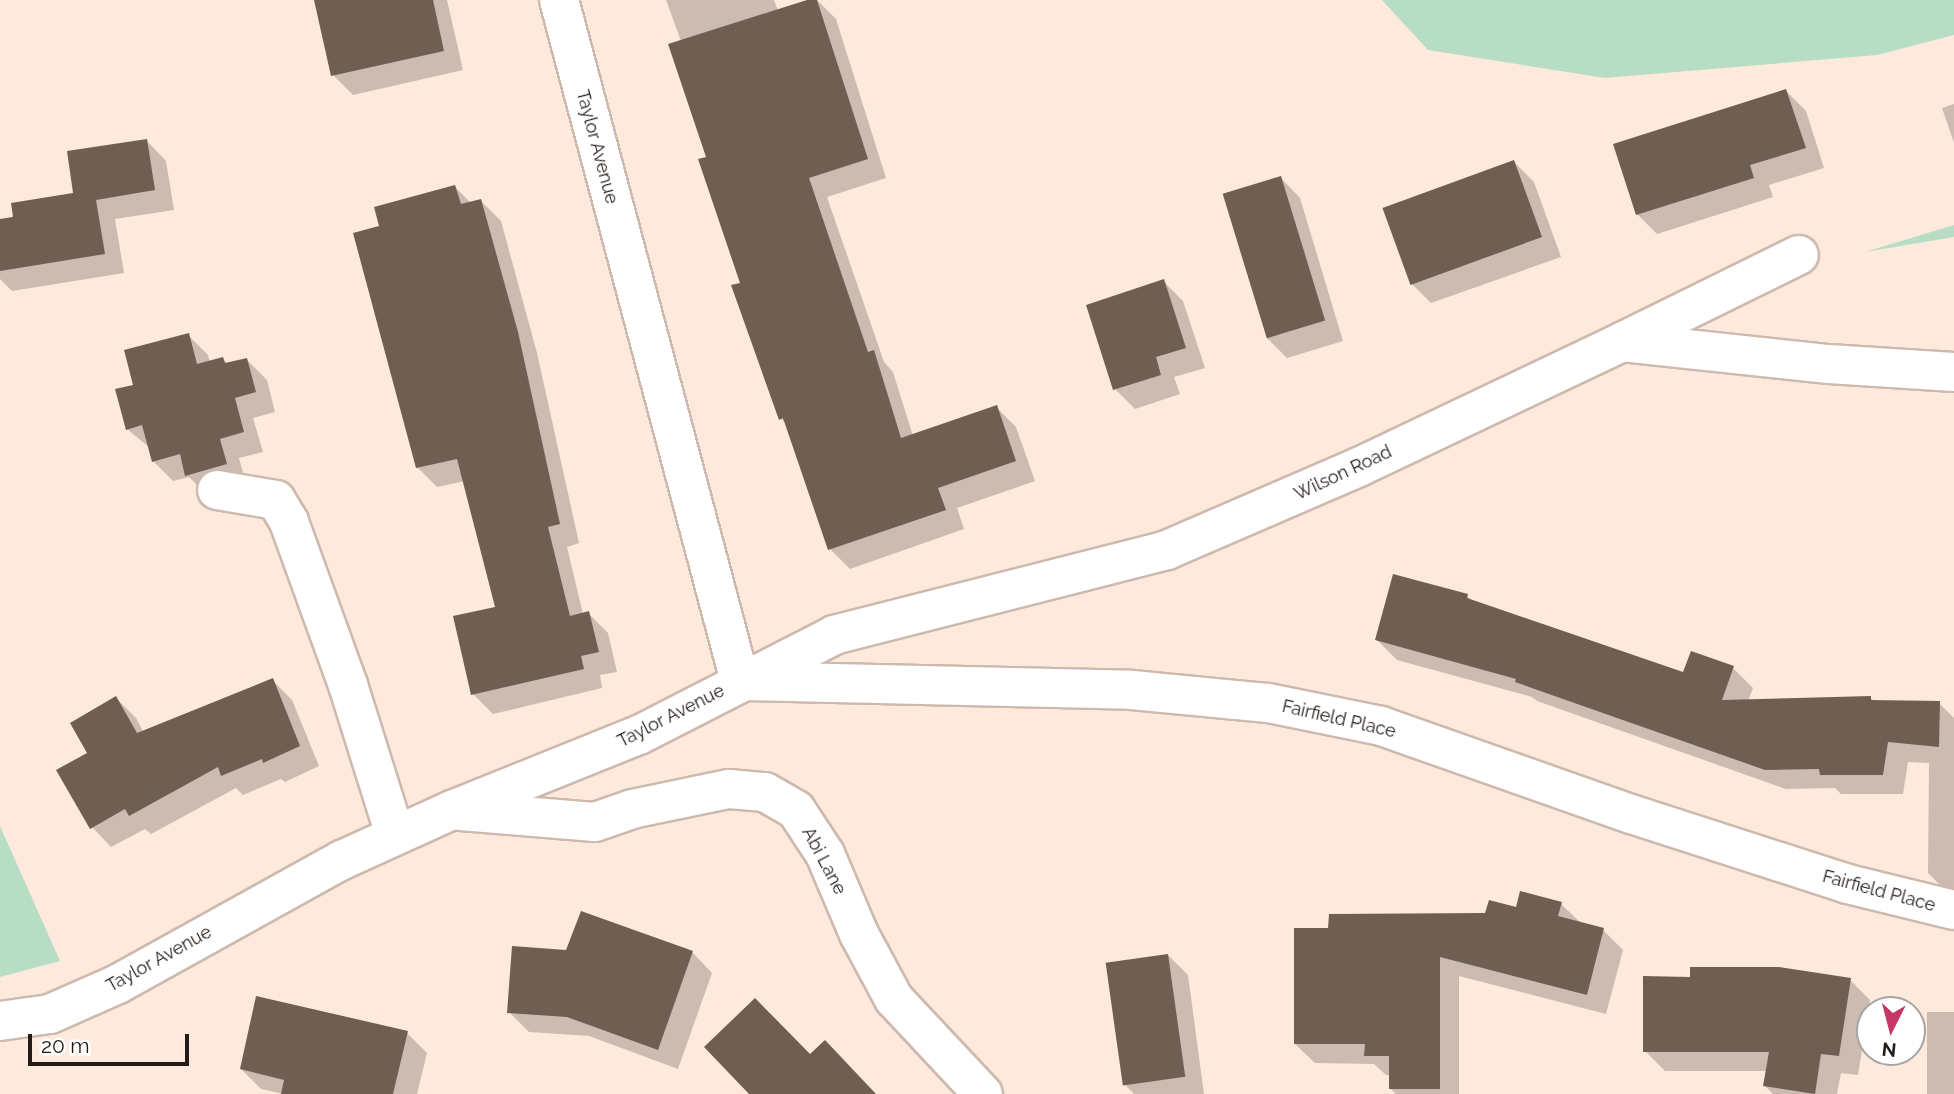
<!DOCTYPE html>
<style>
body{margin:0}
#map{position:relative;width:1954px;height:1094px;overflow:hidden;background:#feeadc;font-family:Raleway,sans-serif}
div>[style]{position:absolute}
.green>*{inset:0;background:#b8ddc5}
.shadow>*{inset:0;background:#0003;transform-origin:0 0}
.building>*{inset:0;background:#6f5e52;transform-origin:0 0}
.roads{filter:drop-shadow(2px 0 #cdb9ad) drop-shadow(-2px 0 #cdb9ad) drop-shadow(0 2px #cdb9ad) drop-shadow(0 -2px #cdb9ad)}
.minor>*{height:38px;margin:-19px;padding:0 19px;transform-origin:19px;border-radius:19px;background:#fff}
span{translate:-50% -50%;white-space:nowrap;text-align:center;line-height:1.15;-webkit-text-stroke:7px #fff;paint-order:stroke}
.street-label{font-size:18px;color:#231b17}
.north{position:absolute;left:1856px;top:996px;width:70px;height:70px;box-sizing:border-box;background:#fff;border:2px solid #a7a4a2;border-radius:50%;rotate:186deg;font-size:19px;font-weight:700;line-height:28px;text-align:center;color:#231b17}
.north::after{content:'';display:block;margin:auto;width:24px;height:32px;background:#c43766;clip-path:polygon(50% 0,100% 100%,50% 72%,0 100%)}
.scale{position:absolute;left:28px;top:1034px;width:161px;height:32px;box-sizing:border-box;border:4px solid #231b17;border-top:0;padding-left:9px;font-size:21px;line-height:24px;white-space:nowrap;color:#231b17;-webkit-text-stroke:5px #fff;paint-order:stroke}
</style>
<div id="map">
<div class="green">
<div style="clip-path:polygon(1382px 0,1954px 0,1954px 35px,1877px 55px,1605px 78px,1428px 50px)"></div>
<div style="clip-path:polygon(1954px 225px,1954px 237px,1865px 252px)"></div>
<div style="clip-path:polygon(0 826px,60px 961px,0 977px)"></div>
</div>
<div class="shadow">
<div style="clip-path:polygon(316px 0,447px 0,463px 70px,353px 95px,333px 75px)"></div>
<div style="clip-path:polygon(666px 0,774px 0,778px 11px,817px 0,836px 19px,886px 178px,827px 197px,884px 362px,893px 372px,913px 436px,996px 407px,1016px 427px,1035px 481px,957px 508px,964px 529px,850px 569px,830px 549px,787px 424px,781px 419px,708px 158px,681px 41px)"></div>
<div style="clip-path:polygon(1786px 91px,1806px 111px,1824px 168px,1769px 185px,1773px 197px,1657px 234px,1637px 214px)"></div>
<div style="clip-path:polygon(1954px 104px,1954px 143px,1942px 108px)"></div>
<div style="clip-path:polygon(147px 141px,166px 161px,174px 210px,115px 219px,124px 273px,12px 291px,0 279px,0 221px,75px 194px)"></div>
<div style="clip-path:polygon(1514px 162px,1534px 182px,1561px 257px,1431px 303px,1411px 283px)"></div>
<div style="clip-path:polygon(1281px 178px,1300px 198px,1343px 341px,1287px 358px,1267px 338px)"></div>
<div style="clip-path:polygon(455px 187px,471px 203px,481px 201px,501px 221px,537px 353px,579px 543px,567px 547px,583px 614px,588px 613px,608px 633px,617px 672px,600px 675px,602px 688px,493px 714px,473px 694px,497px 608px,465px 481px,437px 487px,417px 467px,381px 227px)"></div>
<div style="clip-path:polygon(1163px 281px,1183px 301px,1205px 368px,1174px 377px,1180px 394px,1135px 409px,1115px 389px)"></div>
<div style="clip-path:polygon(188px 335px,208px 355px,210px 362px,223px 359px,228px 364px,247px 360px,267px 380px,275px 412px,253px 418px,263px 452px,239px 458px,246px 484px,207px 495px,189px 477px,173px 481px,153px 461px,150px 448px,127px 429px,135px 386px)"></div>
<div style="clip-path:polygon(1467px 596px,1474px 603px,1684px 674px,1733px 668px,1753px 688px,1748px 701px,1870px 698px,1875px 702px,1939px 703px,1954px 718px,1954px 893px,1948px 893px,1928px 873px,1929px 763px,1908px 762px,1903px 794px,1841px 794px,1835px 788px,1786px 789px,1537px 701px,1532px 697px,1397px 660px,1377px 640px)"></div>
<div style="clip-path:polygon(273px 681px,292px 700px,319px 766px,285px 782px,281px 779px,243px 795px,236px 788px,151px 834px,145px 829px,111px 847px,92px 827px,89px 754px,116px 698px,136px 718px,144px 733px)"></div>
<div style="clip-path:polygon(1561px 904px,1582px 924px,1603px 930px,1623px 950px,1606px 1014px,1459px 976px,1459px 1094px,1396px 1094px,1391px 1089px,1391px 1075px,1386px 1075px,1374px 1064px,1315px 1063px,1295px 1044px,1329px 930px,1487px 915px)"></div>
<div style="clip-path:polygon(582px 913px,693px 953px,712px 973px,678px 1069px,589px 1036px,529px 1032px,509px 1012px,568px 951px)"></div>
<div style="clip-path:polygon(1168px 955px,1188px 975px,1204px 1094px,1134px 1094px,1126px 1086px)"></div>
<div style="clip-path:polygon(1850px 980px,1870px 1000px,1858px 1075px,1841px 1073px,1837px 1094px,1773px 1094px,1765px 1086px,1767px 1071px,1665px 1071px,1645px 1051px)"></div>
<div style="left:1927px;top:1012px;width:27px;height:82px"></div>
<div style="clip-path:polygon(407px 1033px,427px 1053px,417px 1094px,284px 1094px,261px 1089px,241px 1069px)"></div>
</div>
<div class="building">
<div style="clip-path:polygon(314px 0,433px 0,444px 51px,331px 76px)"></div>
<div style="clip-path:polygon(807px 0,817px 0,868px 159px,809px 178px,868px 352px,874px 350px,901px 438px,997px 405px,1016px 461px,938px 488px,946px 510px,828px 550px,783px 418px,779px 420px,731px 285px,740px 283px,698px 159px,706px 157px,668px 44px)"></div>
<div style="clip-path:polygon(1786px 89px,1806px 148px,1750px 165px,1754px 178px,1636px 215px,1613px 144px)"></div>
<div style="clip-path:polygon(147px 139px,155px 190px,96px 200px,105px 254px,0 271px,0 219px,13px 217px,11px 203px,73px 193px,67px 151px)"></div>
<div style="left:1514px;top:160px;width:82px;height:140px;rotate:70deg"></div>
<div style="left:1281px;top:176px;width:151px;height:61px;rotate:73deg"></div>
<div style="clip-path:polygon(455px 185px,461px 204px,481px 199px,518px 332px,560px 524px,548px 527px,570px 616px,589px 611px,599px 652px,581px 656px,584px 669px,471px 695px,453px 616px,495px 607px,457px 459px,416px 468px,353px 233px,379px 226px,374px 207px)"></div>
<div style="clip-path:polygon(1164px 279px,1186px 348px,1156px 357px,1161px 375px,1113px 390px,1086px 305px)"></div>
<div style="clip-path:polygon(189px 333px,197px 364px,223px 357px,225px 363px,247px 358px,256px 392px,235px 398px,244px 432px,220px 439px,227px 464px,185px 476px,180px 454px,152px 462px,142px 425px,126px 430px,115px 389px,133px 385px,124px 350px)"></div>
<div style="clip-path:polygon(1393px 574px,1468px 594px,1467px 598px,1683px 672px,1691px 651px,1734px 666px,1722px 700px,1871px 696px,1871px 700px,1940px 701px,1939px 747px,1888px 742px,1883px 775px,1820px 775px,1819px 769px,1765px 770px,1515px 682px,1516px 679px,1375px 640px)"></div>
<div style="clip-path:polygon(273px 678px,300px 746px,263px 763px,262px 759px,221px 776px,218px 767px,129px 816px,125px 809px,90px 829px,56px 770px,87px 753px,70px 723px,116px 696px,137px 733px)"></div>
<div style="clip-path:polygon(1520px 891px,1562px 902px,1558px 916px,1604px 928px,1587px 995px,1440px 957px,1440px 1089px,1389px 1089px,1389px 1056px,1364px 1056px,1365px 1044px,1294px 1044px,1294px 928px,1328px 928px,1329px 914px,1485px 913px,1489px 900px,1516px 907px)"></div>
<div style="clip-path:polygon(581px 911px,693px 951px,658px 1050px,567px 1017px,507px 1013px,512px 946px,566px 950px)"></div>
<div style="left:1168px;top:954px;width:124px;height:63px;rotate:82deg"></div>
<div style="clip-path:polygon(1690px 967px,1779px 967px,1851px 978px,1839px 1056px,1821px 1054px,1815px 1094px,1763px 1086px,1769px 1052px,1643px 1052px,1643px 976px,1690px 977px)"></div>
<div style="clip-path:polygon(256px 996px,408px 1031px,393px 1094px,281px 1094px,284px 1080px,240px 1069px)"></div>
<div style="clip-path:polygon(755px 998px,810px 1054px,825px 1040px,876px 1094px,749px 1094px,704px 1047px)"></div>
</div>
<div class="roads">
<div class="minor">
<div style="left:559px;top:0;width:705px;rotate:75.12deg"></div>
<div style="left:1622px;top:342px;width:197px;rotate:-26.2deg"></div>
<div style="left:217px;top:490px;width:60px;rotate:9.6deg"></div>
<div style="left:276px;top:500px;width:26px;rotate:59deg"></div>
<div style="left:289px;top:522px;width:173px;rotate:70.1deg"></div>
<div style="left:348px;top:685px;width:157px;rotate:72.6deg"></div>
<div style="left:745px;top:681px;width:387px;rotate:1.3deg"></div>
<div style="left:1132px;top:690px;width:137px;rotate:5.5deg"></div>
<div style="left:1268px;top:703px;width:115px;rotate:11.5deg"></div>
<div style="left:1381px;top:726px;width:265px;rotate:19.4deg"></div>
<div style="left:1631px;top:814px;width:157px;rotate:17.9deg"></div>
<div style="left:1780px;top:862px;width:71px;rotate:17.9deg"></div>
<div style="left:1848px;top:884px;width:109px;rotate:13.8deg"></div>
<div style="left:461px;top:811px;width:134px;rotate:4.7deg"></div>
<div style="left:595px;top:822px;width:39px;rotate:-19deg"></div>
<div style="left:632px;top:809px;width:99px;rotate:-11.7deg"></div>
<div style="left:729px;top:789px;width:36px;rotate:5deg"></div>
<div style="left:765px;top:792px;width:36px;rotate:30deg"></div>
<div style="left:796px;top:810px;width:53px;rotate:56.6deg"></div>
<div style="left:825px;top:854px;width:87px;rotate:67deg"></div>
<div style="left:859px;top:934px;width:74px;rotate:61.7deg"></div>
<div style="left:894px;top:999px;width:130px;rotate:46.9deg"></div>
<div style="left:0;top:1021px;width:50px;rotate:-8deg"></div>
<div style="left:50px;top:1014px;width:74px;rotate:-23.8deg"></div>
<div style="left:118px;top:984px;width:256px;rotate:-29deg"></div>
<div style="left:342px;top:860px;width:121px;rotate:-24.4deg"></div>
<div style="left:452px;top:810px;width:201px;rotate:-21.9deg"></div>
<div style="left:639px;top:735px;width:219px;rotate:-27.1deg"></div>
<div style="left:834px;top:635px;width:344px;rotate:-14.3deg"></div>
<div style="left:1167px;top:550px;width:209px;rotate:-23.4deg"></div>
<div style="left:1359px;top:467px;width:291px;rotate:-25.4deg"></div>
<div style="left:1622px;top:342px;width:208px;rotate:6.1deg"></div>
<div style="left:1829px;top:364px;width:125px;rotate:3.7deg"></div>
</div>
</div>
<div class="street-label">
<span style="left:597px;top:147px;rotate:75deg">Taylor Avenue</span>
<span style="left:1343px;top:473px;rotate:-25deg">Wilson Road</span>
<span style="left:671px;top:716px;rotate:-27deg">Taylor Avenue</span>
<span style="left:1339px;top:719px;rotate:13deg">Fairfield Place</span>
<span style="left:824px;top:861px;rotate:62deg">Abi Lane</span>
<span style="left:1879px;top:891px;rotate:15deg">Fairfield Place</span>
<span style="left:159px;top:959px;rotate:-29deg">Taylor Avenue</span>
</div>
<div class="north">N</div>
<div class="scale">20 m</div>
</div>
